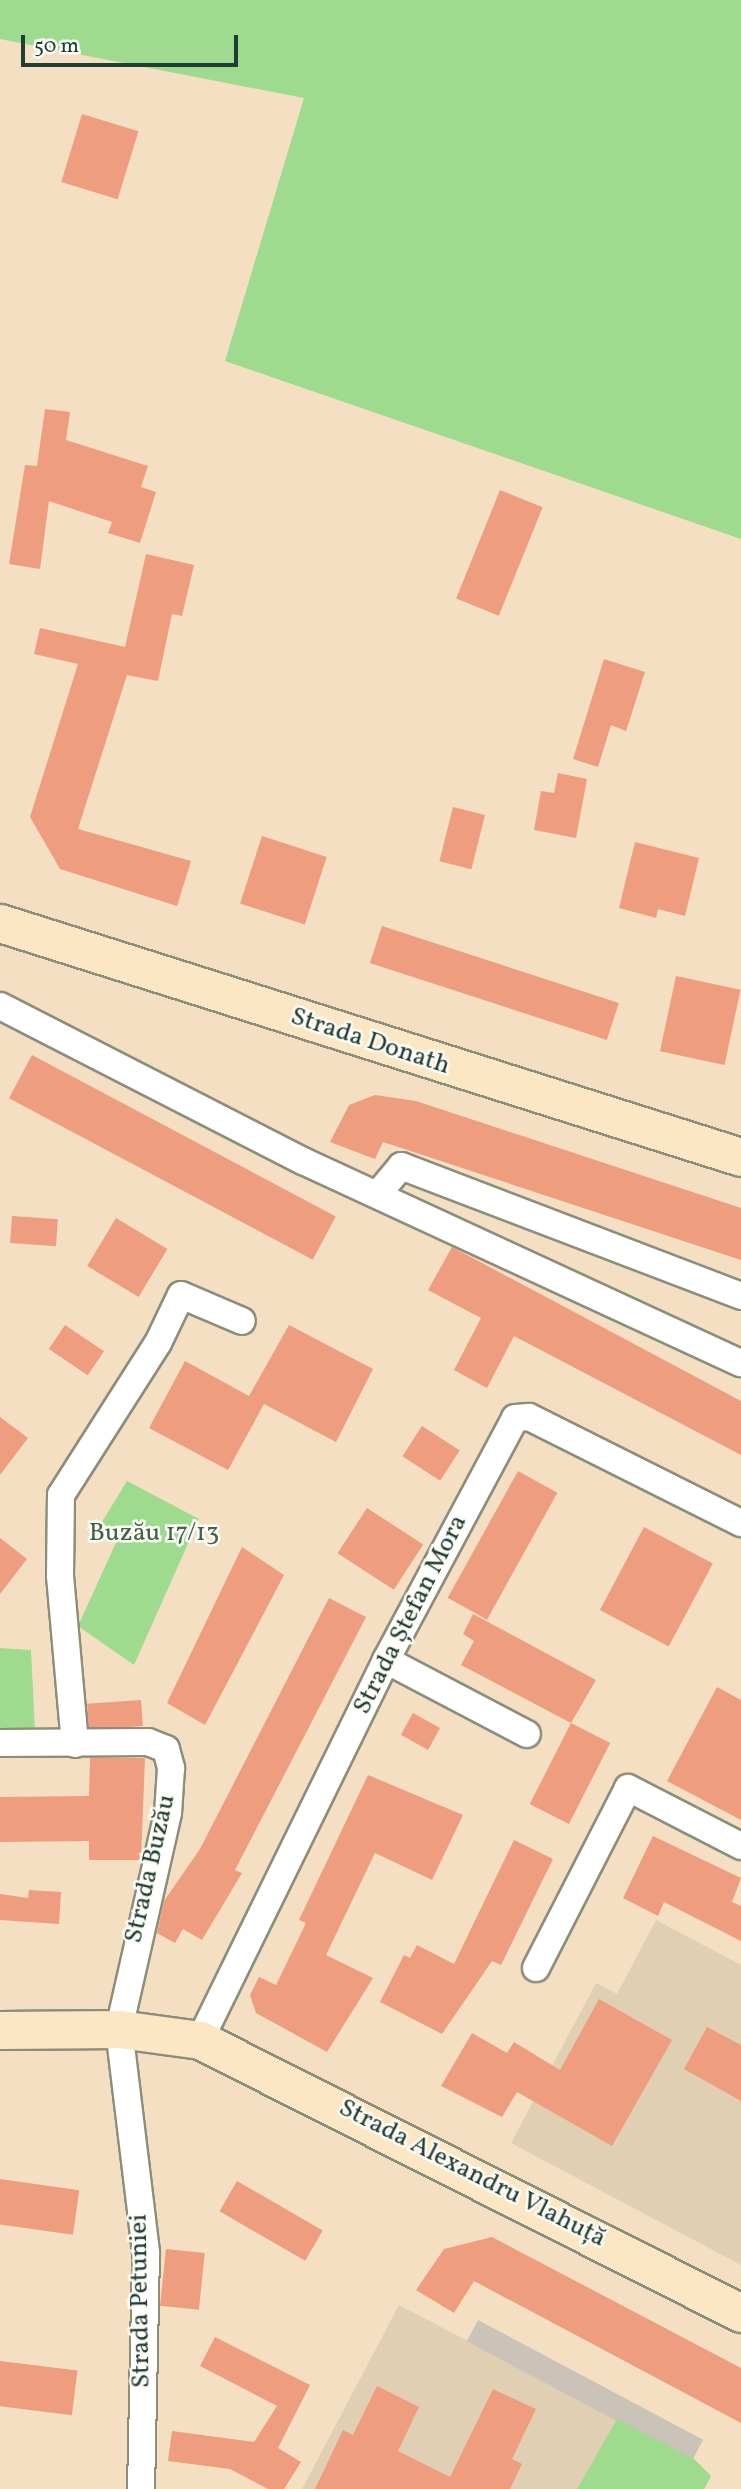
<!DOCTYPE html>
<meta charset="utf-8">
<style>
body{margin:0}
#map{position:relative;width:741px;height:2489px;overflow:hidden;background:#f4dfc2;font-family:Vollkorn,serif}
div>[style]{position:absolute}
.built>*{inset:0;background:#e0cfb2}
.industrial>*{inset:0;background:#cbc3b8;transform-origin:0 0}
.green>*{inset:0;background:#9fdb8f}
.building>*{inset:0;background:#ee9d7e;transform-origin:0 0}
.roads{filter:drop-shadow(2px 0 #8a8e7b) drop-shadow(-2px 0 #8a8e7b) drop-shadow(0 2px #8a8e7b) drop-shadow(0 -2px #8a8e7b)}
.street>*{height:26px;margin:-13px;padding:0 13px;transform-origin:13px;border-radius:13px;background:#fff}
.secondary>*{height:37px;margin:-18.5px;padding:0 18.5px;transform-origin:18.5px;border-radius:18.5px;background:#fbe7c3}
span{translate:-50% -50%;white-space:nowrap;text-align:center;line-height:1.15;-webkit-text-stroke:5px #fdfcf7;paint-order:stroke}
.street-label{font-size:26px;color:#1f3d34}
.park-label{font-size:26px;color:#3f644b}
.scale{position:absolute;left:21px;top:35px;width:217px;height:32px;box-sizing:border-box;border:4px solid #1f3d34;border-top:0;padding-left:9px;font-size:21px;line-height:24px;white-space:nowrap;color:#1f3d34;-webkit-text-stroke:5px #fdfcf7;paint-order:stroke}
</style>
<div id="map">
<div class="built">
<div style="clip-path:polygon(656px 1920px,741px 1965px,741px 2265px,511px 2143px,596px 1983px,617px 1994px)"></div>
<div style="clip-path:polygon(399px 2305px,694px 2459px,711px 2476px,704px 2489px,302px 2489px)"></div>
</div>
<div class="industrial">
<div style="left:478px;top:2320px;width:255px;height:24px;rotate:28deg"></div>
</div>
<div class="green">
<div style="clip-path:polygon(0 0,741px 0,741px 539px,225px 361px,304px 98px,0 39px)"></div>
<div style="clip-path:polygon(127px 1481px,199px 1519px,134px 1665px,78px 1626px,119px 1536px,102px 1522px)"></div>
<div style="clip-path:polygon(0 1648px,31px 1650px,35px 1731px,0 1730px)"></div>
<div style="clip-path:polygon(617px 2419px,694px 2459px,711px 2476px,704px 2489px,577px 2489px)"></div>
</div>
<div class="building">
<div style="left:82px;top:114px;width:59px;height:71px;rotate:17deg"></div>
<div style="clip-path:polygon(45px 409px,70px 412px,66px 440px,148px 466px,141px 487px,156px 492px,140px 543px,108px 533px,112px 522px,49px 501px,40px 569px,9px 564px,25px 465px,37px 466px)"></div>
<div style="left:500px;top:490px;width:46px;height:117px;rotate:22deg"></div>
<div style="clip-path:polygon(146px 554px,194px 565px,182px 616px,172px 614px,158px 681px,127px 675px,78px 829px,191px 861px,177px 906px,60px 869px,30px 817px,78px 664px,34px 654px,40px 628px,125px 647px)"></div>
<div style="clip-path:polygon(604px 659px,645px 672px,626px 731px,611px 725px,598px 767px,573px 759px)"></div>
<div style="clip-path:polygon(558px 773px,587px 779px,576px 838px,534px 830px,541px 791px,554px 793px)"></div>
<div style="left:453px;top:807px;width:33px;height:56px;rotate:14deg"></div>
<div style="left:262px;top:836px;width:68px;height:71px;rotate:18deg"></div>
<div style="clip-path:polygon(635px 842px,699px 858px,685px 916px,658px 909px,656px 918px,619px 908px)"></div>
<div style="left:382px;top:926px;width:249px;height:39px;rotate:18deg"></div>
<div style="left:676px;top:976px;width:66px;height:77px;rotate:12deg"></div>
<div style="left:32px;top:1055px;width:344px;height:49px;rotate:28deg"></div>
<div style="clip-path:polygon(375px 1095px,416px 1101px,741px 1208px,741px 1260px,383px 1142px,375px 1159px,330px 1142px,349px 1105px)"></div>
<div style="left:12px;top:1216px;width:46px;height:27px;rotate:4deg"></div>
<div style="left:116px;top:1218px;width:60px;height:56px;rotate:31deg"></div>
<div style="clip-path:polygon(452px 1247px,741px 1401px,741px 1455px,514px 1336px,487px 1388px,454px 1370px,481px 1318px,428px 1290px)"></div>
<div style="left:65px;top:1325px;width:47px;height:29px;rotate:34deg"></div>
<div style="clip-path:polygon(289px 1325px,373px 1369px,336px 1442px,264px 1404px,228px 1470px,149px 1428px,185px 1361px,249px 1396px)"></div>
<div style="clip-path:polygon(0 1417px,28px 1438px,0 1475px)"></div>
<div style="left:422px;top:1426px;width:45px;height:36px;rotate:33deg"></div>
<div style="left:518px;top:1471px;width:45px;height:145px;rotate:29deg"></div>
<div style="left:367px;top:1508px;width:67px;height:54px;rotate:33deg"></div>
<div style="left:644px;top:1527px;width:78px;height:94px;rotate:28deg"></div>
<div style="clip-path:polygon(0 1538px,27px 1559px,0 1594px)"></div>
<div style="clip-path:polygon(242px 1547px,284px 1575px,205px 1725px,167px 1703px)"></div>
<div style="clip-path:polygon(329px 1598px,366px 1617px,235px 1870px,242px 1873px,202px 1940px,183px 1929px,175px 1943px,157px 1933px,164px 1901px,200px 1849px)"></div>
<div style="clip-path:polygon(473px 1614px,596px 1680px,571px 1723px,461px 1665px,474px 1641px,463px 1634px)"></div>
<div style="clip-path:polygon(717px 1687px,741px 1700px,741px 1820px,667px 1781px)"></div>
<div style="left:141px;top:1700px;width:26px;height:54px;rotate:86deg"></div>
<div style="left:413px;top:1713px;width:31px;height:25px;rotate:29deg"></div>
<div style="left:571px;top:1723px;width:44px;height:91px;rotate:27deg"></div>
<div style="clip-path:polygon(90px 1758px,145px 1758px,141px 1860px,89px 1860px,89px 1841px,0 1842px,0 1797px,89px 1796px)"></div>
<div style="clip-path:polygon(368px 1775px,463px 1815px,432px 1880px,375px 1853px,326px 1955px,373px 1978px,327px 2052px,256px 2013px,250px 1995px,259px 1977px,276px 1985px,306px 1923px,299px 1920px)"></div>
<div style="clip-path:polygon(653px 1836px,741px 1878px,732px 1902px,741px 1906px,741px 1941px,664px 1902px,658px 1916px,623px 1898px)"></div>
<div style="clip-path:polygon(514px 1840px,553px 1859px,501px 1965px,492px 1961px,442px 2034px,380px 2002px,404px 1955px,410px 1958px,417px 1945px,454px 1964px)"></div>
<div style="clip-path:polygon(29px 1890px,61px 1892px,59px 1924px,0 1920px,0 1894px,28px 1898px)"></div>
<div style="clip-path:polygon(599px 1999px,672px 2040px,612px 2146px,517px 2092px,502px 2117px,441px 2086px,472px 2033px,507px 2053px,514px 2042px,560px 2070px)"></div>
<div style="clip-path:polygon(707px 2027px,741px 2045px,741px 2101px,684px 2069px)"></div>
<div style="left:0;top:2179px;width:80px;height:45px;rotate:8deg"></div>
<div style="left:237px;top:2181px;width:99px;height:35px;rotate:30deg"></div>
<div style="clip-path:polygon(492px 2237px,741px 2368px,741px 2423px,474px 2281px,454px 2313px,416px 2290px,444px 2249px)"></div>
<div style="left:166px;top:2249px;width:39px;height:57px;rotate:6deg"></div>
<div style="clip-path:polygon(215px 2337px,310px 2385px,278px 2448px,301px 2462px,284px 2489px,268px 2489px,230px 2469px,168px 2461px,172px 2431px,254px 2442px,277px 2406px,200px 2366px)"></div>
<div style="left:0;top:2361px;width:78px;height:45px;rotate:7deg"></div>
<div style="clip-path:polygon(377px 2386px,419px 2407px,398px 2451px,450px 2477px,493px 2389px,536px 2409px,512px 2459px,522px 2464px,510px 2489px,315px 2489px,343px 2430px,353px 2435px)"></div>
</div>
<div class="roads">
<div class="street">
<div style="left:0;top:1006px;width:340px;rotate:27.1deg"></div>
<div style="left:303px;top:1161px;width:482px;rotate:24.8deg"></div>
<div style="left:377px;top:1195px;width:38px;rotate:-50deg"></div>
<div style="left:401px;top:1166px;width:364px;rotate:20.9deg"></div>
<div style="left:386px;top:1660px;width:159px;rotate:27.7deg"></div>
<div style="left:0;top:1743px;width:148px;rotate:-0.4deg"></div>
<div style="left:148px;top:1742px;width:19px;rotate:21deg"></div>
<div style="left:166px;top:1749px;width:20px;rotate:75deg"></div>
<div style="left:171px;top:1768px;width:45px;rotate:93.8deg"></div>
<div style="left:168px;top:1813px;width:221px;rotate:102.8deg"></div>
<div style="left:119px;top:2029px;width:226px;rotate:83.1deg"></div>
<div style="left:146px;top:2253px;width:236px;rotate:91.2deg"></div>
<div style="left:75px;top:1744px;width:169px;rotate:-95.1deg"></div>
<div style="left:60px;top:1576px;width:81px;rotate:-89.3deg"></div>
<div style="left:61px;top:1495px;width:180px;rotate:-57.5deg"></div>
<div style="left:158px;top:1343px;width:53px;rotate:-64.4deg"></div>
<div style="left:181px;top:1295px;width:66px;rotate:23.1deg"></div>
<div style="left:536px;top:1968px;width:202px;rotate:-62.9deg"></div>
<div style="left:628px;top:1788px;width:127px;rotate:27.2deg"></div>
<div style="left:200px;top:2040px;width:423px;rotate:-63.9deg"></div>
<div style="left:386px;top:1660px;width:274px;rotate:-61.9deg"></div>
<div style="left:515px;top:1418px;width:14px;rotate:-4deg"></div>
<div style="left:529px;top:1417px;width:237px;rotate:26.6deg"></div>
</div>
<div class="secondary">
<div style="left:0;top:923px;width:777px;rotate:17.53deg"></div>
<div style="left:0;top:2030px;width:119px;rotate:-0.5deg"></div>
<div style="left:119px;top:2029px;width:82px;rotate:7.7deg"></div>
<div style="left:200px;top:2040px;width:606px;rotate:26.78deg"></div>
</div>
</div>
<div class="street-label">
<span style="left:370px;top:1042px;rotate:18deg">Strada Donath</span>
<span style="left:411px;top:1615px;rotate:-63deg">Strada Ștefan Mora</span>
<span style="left:151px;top:1869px;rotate:-77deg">Strada Buzău</span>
<span style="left:472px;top:2174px;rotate:27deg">Strada Alexandru Vlahuță</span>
<span style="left:141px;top:2301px;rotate:-91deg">Strada Petuniei</span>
</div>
<div class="park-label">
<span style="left:154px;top:1534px">Buzău 17/13</span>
</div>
<div class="scale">50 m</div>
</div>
